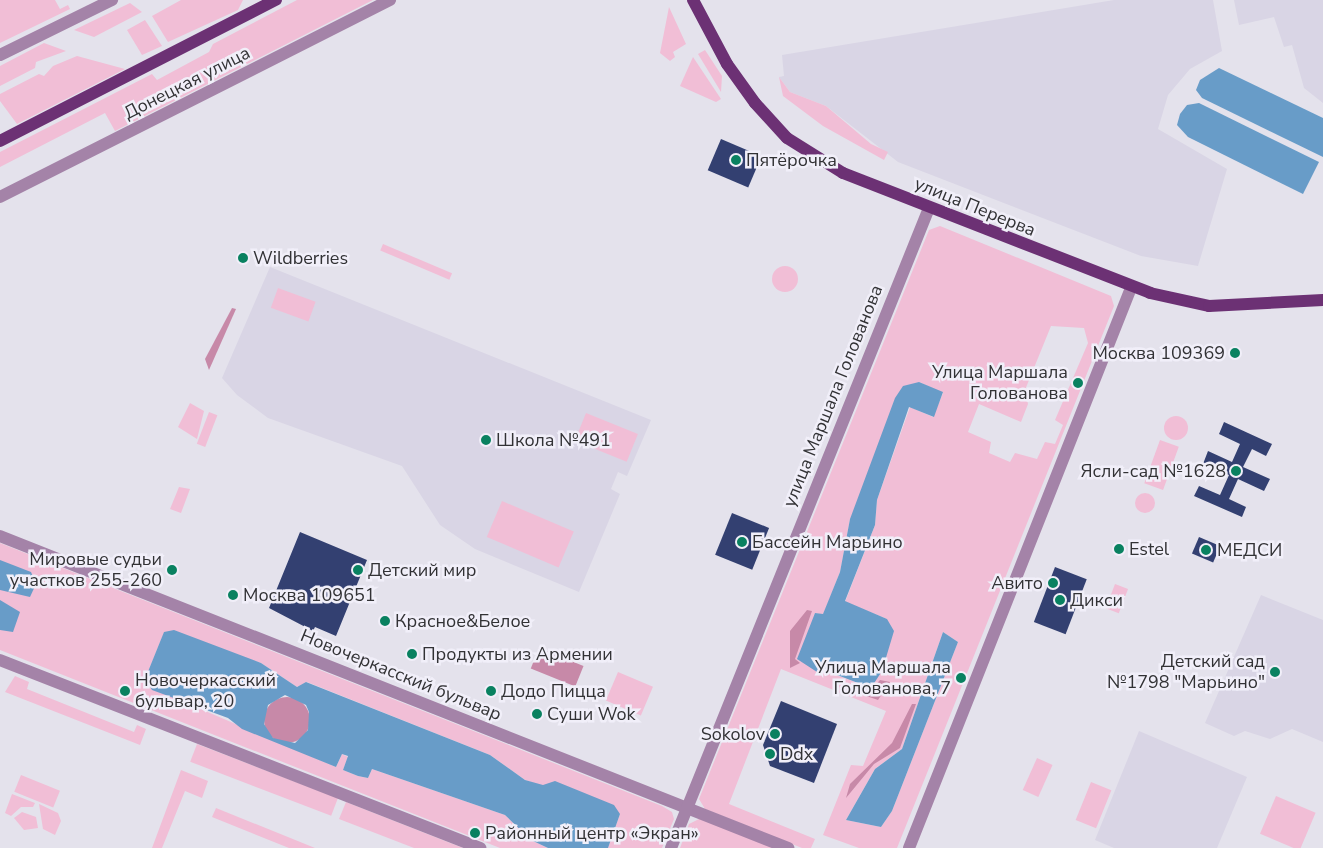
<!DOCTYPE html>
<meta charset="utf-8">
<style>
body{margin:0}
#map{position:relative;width:1323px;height:848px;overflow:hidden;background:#e4e2ec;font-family:"Nunito Sans",sans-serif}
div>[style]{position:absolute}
.built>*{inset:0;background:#d9d5e5}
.green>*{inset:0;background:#f1bed6;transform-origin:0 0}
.round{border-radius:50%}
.forest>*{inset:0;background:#c789a8;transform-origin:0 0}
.water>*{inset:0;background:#689cc8}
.building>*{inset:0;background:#334071;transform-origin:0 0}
.minor>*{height:12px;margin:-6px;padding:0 6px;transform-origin:6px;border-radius:6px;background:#a483a8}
.major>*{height:12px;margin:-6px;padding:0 6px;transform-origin:6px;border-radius:6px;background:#6c3174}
.dots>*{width:14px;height:14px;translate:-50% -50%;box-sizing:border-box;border:2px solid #f1eff9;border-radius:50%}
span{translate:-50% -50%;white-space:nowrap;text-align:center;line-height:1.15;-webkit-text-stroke:5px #f1eff9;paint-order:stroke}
.street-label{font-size:18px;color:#323235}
.poi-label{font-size:18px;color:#323235}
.left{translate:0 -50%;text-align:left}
.right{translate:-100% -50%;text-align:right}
</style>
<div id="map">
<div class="built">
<div style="clip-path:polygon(1114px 0,1213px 0,1222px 51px,1190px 69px,1168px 95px,1158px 129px,1227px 169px,1198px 266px,1141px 256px,898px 162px,826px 106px,790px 92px,779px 77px,784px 76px,782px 55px)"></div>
<div style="clip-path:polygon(1234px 0,1323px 0,1323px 103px,1304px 88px,1292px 45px,1284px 47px,1274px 17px,1239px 25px)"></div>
<div style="clip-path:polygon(270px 267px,651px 420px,627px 476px,618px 472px,611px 489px,620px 494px,579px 592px,475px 549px,440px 525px,402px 466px,268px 418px,237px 395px,222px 378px)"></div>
<div style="clip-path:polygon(1261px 595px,1323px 620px,1323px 742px,1292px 729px,1270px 739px,1245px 731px,1234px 736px,1205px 723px)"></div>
<div style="clip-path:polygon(1139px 731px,1247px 777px,1217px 848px,1114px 848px,1095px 840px)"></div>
</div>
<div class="green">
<div style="clip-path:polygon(0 0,55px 0,60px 9px,68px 5px,70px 9px,0 43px)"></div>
<div style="clip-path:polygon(181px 0,243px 0,238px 10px,168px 42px,152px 16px)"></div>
<div style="clip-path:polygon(297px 0,373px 0,115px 131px,105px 113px,0 167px,0 152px,152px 74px,157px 80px,209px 52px,213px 44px)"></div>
<div style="clip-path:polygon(130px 3px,142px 12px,94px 37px,74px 30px)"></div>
<div style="clip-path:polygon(669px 7px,686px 44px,673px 52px,675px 57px,670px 61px,660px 53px)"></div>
<div style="clip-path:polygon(145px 20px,162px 46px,142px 55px,127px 30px)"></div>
<div style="clip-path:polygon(44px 43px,66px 51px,36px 62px,35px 68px,0 86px,0 66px)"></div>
<div style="clip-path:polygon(705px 50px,722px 76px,721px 92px,698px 54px)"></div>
<div style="clip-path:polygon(77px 56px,125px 69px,17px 124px,0 101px,0 94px,39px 74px,44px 76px,53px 66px)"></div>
<div style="clip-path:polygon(693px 57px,721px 99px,716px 102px,680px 86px)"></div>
<div style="clip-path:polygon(779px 77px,790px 92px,826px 106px,871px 144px,888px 152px,884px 160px,823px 126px,783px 96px)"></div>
<div style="clip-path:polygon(evenodd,940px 226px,1111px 296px,1114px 306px,897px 848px,859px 848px,823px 835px,851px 765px,863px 766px,886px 711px,781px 669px,729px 804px,815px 839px,811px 848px,802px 848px,705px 809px,699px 799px,929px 230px,940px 226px,1051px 326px,1084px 328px,1088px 343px,1055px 420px,1063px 425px,1055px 444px,1045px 442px,1037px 459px,1015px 453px,1010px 462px,989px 453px,991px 442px,968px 432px,979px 404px,1021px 422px,1028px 404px,1025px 390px,1051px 326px,940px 226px,919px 382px,943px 393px,933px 417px,910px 407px,877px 500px,875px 525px,845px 602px,887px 619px,871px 688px,818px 668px,817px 672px,808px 663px,815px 613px,823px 615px,840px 572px,850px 519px,919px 382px,940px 226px,943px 632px,958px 642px,892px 811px,881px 827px,846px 820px,875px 769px,902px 749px,943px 632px)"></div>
<div style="left:383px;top:244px;width:75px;height:7px;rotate:23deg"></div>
<div class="round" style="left:772px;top:266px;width:26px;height:26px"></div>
<div style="left:278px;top:288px;width:40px;height:21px;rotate:20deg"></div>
<div style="clip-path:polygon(190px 403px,204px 411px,197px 439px,178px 427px)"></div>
<div style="left:209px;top:412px;width:9px;height:34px;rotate:21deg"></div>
<div style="left:586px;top:413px;width:56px;height:30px;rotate:22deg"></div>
<div class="round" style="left:1164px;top:416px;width:24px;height:24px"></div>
<div style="left:1160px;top:440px;width:20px;height:46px;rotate:20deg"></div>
<div style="clip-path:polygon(179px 487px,190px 489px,181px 513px,170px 509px)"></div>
<div class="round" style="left:1135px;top:493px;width:20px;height:20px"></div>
<div style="left:502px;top:501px;width:78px;height:39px;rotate:23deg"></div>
<div style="clip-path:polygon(0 543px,662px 806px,672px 812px,674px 819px,662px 848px,608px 848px,620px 814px,525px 780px,490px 755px,307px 682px,297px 687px,261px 663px,164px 633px,145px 679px,147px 686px,336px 767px,342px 754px,348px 757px,343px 770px,358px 776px,368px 778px,372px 769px,505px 815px,531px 840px,548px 848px,500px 848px,0 650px)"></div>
<div style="left:1115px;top:584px;width:14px;height:26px;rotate:21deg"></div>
<div style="left:618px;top:672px;width:38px;height:31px;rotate:23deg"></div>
<div style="clip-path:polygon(15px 676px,29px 682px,27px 689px,134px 732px,137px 725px,146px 729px,140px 745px,5px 692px)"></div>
<div style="left:197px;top:744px;width:151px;height:19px;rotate:21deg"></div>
<div style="left:1037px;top:758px;width:17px;height:35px;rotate:24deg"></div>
<div style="clip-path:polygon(181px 770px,208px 781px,202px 798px,185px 791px,162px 848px,152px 848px)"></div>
<div style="left:21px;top:775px;width:42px;height:18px;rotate:22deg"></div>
<div style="left:1091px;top:782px;width:22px;height:41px;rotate:22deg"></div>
<div style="clip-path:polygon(12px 794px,35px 803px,33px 807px,21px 807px,11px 816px,5px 813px)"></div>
<div style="left:1276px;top:796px;width:43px;height:41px;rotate:23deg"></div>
<div style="clip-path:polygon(346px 802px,463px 848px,414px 848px,339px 819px)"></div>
<div style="clip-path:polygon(39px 804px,58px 813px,61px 821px,55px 835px,43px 829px)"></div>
<div style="clip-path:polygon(216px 808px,315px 848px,289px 848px,212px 817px)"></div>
<div style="clip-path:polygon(22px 812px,36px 817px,38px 828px,24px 830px,14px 818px)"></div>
<div style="clip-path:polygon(701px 818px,776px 848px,680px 848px,689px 824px)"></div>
</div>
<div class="forest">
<div style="clip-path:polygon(232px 308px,236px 309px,209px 370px,205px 359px)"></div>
<div style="clip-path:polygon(807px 610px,812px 611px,795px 659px,800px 663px,790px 668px,790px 631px)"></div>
<div style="left:539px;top:648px;width:48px;height:22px;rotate:22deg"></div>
<div style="clip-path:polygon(880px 680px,890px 682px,878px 700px,846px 689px,870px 691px)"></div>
<div class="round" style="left:264px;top:697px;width:46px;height:46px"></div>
<div style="clip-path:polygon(912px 704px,916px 704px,900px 748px,874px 764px,846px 798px,850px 784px,892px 743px)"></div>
</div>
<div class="water">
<div style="clip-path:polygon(1219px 68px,1323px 118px,1323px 157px,1202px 98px,1196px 90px,1200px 80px)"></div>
<div style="clip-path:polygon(1199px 103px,1319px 162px,1303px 194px,1188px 137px,1177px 125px,1180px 114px,1187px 105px)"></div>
<div style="clip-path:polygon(919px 382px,943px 392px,934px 417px,909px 407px,877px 500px,875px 525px,845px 601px,887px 619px,894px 631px,882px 671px,871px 688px,819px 668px,817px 672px,797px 659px,815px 613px,823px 614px,840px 572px,850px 519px,895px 398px,903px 386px)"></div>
<div style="clip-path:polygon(0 560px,31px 572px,36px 584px,30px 597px,0 590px)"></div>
<div style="clip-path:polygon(0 600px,20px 612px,13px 632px,0 630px)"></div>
<div style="clip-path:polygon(evenodd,174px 630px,261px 663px,297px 687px,306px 682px,490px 755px,525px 780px,543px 785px,555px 781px,614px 805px,620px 814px,608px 848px,548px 848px,531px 840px,505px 815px,372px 769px,368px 778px,358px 776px,343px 770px,348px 756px,342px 754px,336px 767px,242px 729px,228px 718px,152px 690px,145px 679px,164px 632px,174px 630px,285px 695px,306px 705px,309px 712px,308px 730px,295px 743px,273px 738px,264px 724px,268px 705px,285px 695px)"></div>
<div style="clip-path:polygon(943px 632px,958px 642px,892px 811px,881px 827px,846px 820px,875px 769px,902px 749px)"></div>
</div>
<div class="building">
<div style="left:721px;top:139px;width:44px;height:34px;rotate:23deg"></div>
<div style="clip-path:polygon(1224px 422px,1272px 444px,1266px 456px,1252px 449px,1243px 467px,1270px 479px,1264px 491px,1238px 479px,1229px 499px,1246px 507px,1242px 517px,1194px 496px,1199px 486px,1220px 495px,1229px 475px,1203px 464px,1208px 451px,1232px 462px,1240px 444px,1219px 434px)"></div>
<div style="left:732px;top:513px;width:40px;height:45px;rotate:22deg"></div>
<div style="clip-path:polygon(300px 532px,367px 560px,336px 636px,315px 627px,313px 631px,269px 608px)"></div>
<div style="left:1199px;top:537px;width:23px;height:18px;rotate:23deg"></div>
<div style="left:1055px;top:567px;width:34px;height:59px;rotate:21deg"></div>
<div style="clip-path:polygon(781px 701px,837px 724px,814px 783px,770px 766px,763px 745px)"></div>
</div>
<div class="minor">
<div style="left:0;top:55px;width:125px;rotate:-26.2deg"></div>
<div style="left:0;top:197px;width:437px;rotate:-26.8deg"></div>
<div style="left:0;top:536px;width:848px;rotate:21.6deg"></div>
<div style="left:0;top:660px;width:516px;rotate:21.39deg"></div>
<div style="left:671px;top:848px;width:690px;rotate:-68.04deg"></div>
<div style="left:909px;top:848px;width:602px;rotate:-68.38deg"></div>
</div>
<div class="major">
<div style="left:693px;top:0;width:72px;rotate:62deg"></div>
<div style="left:727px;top:64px;width:48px;rotate:54.3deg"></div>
<div style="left:755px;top:103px;width:47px;rotate:47.6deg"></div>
<div style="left:787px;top:138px;width:66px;rotate:32deg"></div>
<div style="left:843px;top:173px;width:330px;rotate:21.3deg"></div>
<div style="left:1150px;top:293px;width:60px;rotate:12.4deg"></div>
<div style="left:1209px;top:306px;width:114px;rotate:-3deg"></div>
<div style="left:0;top:141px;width:310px;rotate:-27.1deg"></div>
</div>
<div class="dots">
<div style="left:736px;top:160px;background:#098160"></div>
<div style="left:243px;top:258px;background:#098160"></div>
<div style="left:1235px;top:353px;background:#098160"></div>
<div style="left:1078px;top:383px;background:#098160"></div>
<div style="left:486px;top:440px;background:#098160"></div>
<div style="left:1236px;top:471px;background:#098160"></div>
<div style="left:742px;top:542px;background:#098160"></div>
<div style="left:1119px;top:549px;background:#098160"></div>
<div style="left:1206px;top:550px;background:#098160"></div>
<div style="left:172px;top:570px;background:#098160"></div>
<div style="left:358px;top:570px;background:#098160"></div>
<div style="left:1053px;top:583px;background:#098160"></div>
<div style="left:233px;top:595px;background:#098160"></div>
<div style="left:1060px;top:600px;background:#098160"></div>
<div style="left:385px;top:621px;background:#098160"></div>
<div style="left:412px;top:654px;background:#098160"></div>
<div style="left:1275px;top:672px;background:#098160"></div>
<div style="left:961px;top:678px;background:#098160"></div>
<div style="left:125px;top:691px;background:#098160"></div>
<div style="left:491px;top:691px;background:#098160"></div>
<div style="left:537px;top:714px;background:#098160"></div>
<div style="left:775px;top:734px;background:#098160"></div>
<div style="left:770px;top:754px;background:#098160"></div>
<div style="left:475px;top:833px;background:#098160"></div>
</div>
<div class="street-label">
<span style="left:187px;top:83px;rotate:-27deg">Донецкая улица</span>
<span style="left:975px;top:207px;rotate:22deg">улица Перерва</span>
<span style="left:833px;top:396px;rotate:-68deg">улица Маршала Голованова</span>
<span style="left:401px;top:675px;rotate:22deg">Новочеркасский бульвар</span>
</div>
<div class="poi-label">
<span class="left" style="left:746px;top:160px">Пятёрочка</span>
<span class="left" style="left:253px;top:258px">Wildberries</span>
<span class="right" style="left:1225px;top:353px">Москва 109369</span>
<span class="right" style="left:1068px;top:383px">Улица Маршала<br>Голованова</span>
<span class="left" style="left:496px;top:440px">Школа №491</span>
<span class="right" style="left:1226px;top:471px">Ясли-сад №1628</span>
<span class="left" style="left:752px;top:542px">Бассейн Марьино</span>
<span class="left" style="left:1129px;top:549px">Estel</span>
<span class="left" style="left:1217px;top:550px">МЕДСИ</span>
<span class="right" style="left:162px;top:570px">Мировые судьи<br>участков 255-260</span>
<span class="left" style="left:368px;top:570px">Детский мир</span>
<span class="right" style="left:1043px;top:583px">Авито</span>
<span class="left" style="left:243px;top:595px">Москва 109651</span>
<span class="left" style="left:1070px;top:600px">Дикси</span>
<span class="left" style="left:395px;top:621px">Красное&amp;Белое</span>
<span class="left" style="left:422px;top:654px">Продукты из Армении</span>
<span class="right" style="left:1265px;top:672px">Детский сад<br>№1798 "Марьино"</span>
<span class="right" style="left:951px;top:678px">Улица Маршала<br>Голованова, 7</span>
<span class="left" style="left:135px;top:691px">Новочеркасский<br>бульвар, 20</span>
<span class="left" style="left:501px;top:691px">Додо Пицца</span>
<span class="left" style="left:547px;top:714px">Суши Wok</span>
<span class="right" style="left:765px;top:734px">Sokolov</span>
<span class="left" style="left:780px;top:754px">Ddx</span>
<span class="left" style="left:485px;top:833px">Районный центр «Экран»</span>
</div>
</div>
